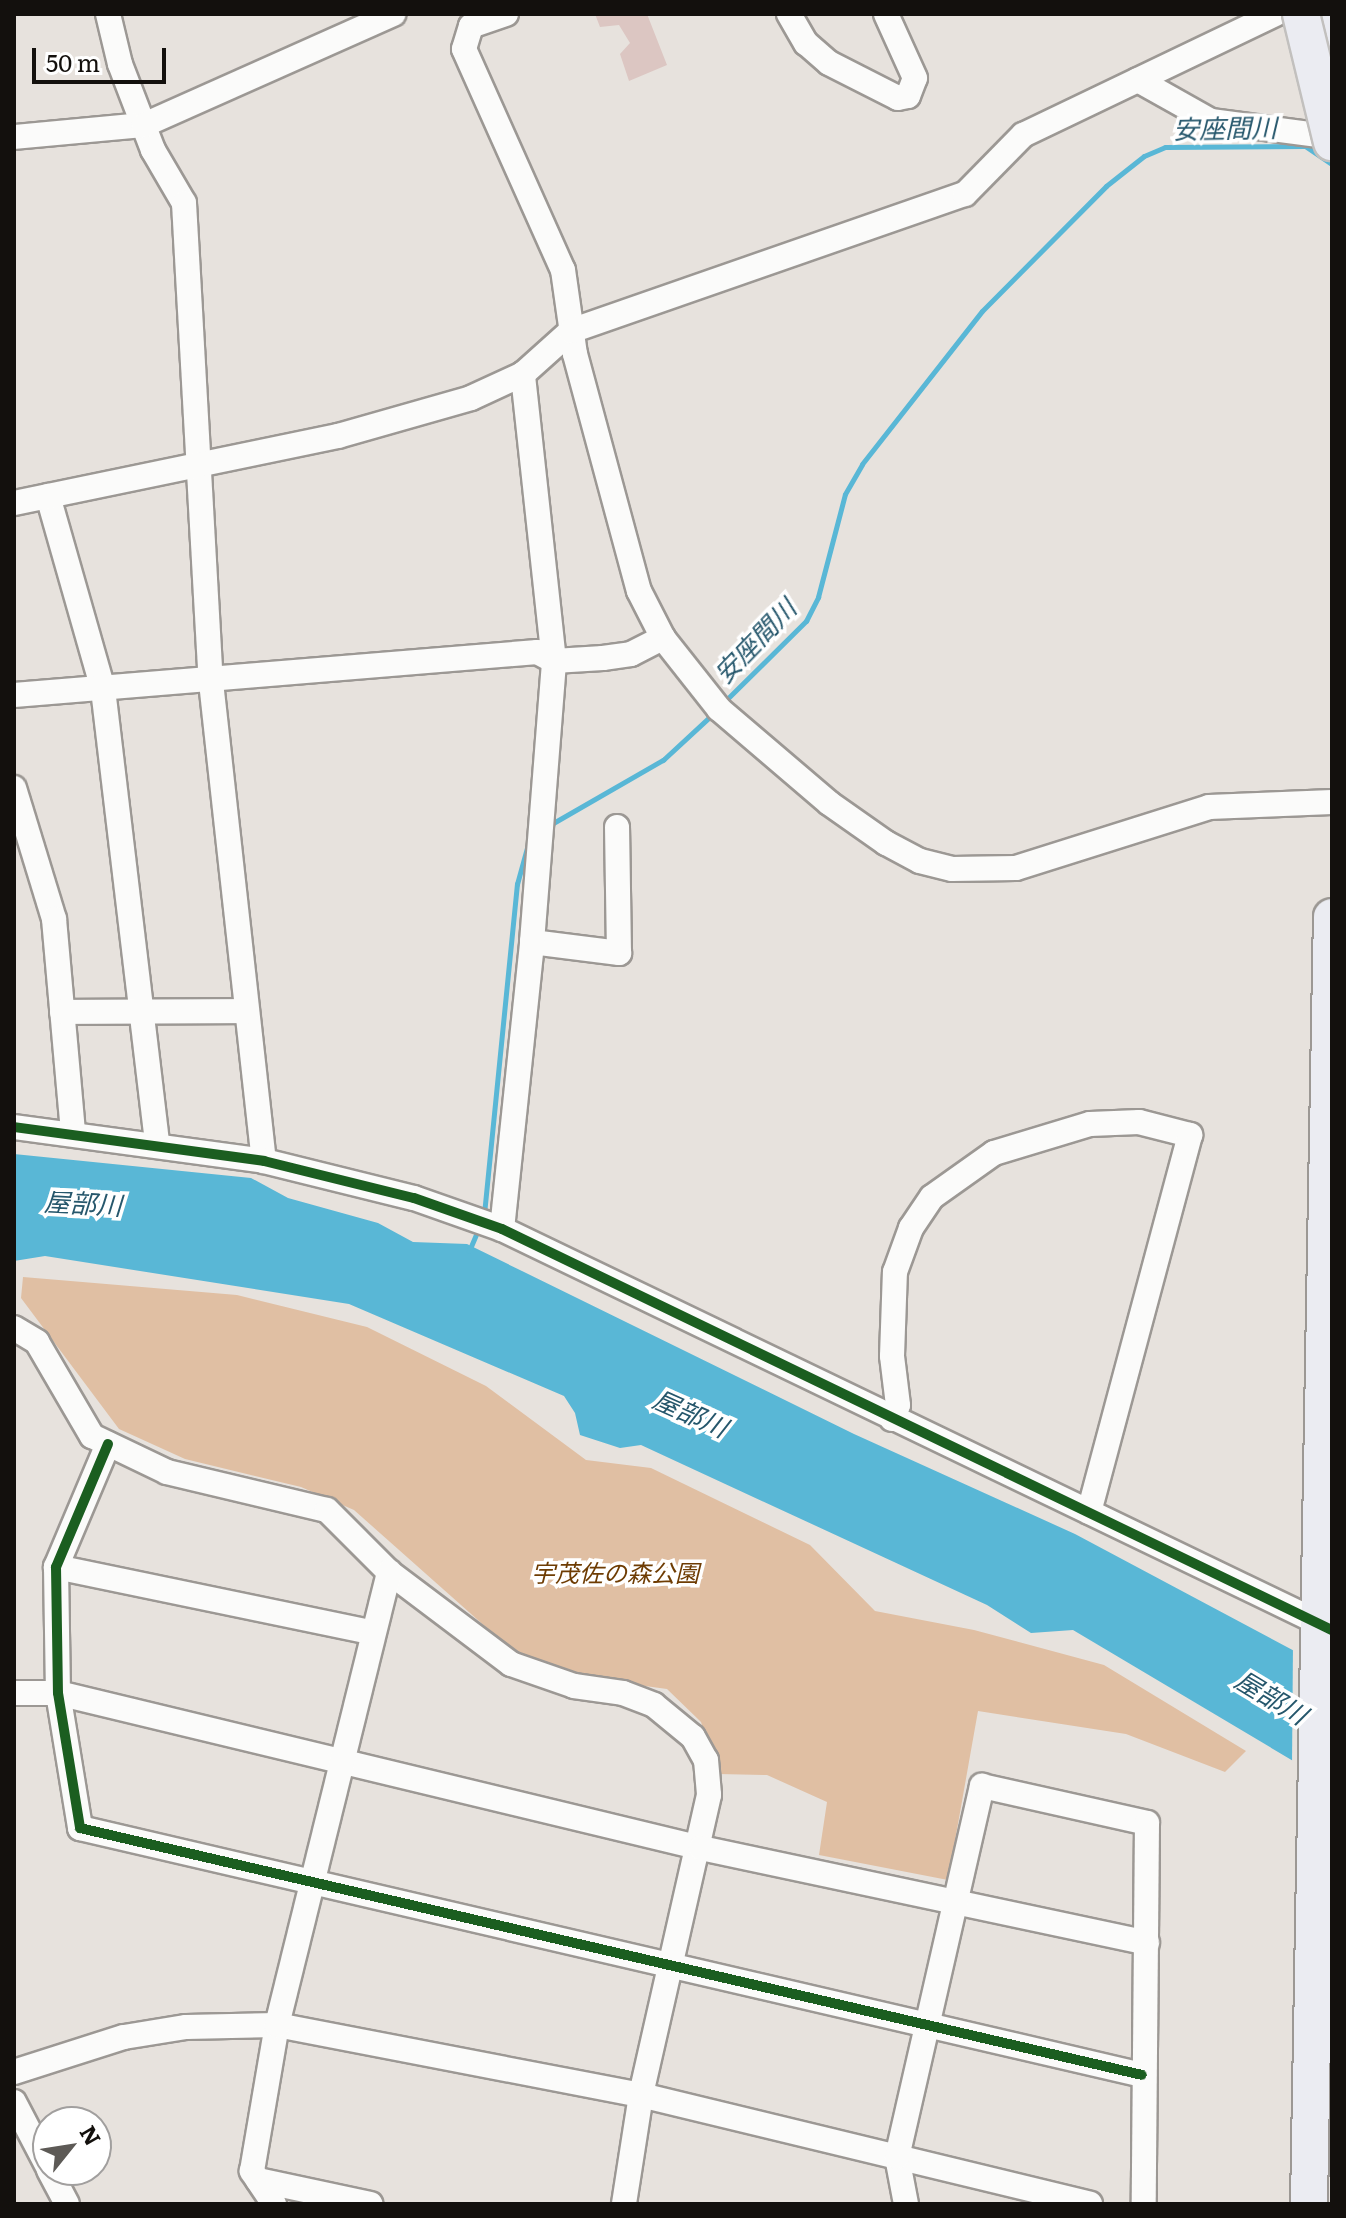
<!DOCTYPE html>
<meta charset="utf-8">
<style>
body{margin:0}
#map{position:relative;width:1346px;height:2218px;overflow:hidden;background:#e7e2dd;font-family:Literata,"Noto Sans JP",serif}
div>[style]{position:absolute}
.green>*{inset:0;background:#e0bfa3}
.water>*{inset:0;background:#59b7d6}
.pier>*{inset:0;background:#e7e2dd}
.stream>*{height:5px;margin:-2.5px;padding:0 2.5px;transform-origin:2.5px;border-radius:2.5px;background:#59b7d6}
.building>*{inset:0;background:#dcc6c2}
.roads{filter:drop-shadow(2px 0 #9c9894) drop-shadow(-2px 0 #9c9894) drop-shadow(0 2px #9c9894) drop-shadow(0 -2px #9c9894)}
.minor>*{height:24px;margin:-12px;padding:0 12px;transform-origin:12px;border-radius:12px;background:#fbfbfa}
.highway>*{height:36px;margin:-18px;padding:0 18px;transform-origin:18px;border-radius:18px;background:#ebecf2}
.bridges{filter:drop-shadow(2px 0 #c2c0be) drop-shadow(-2px 0 #c2c0be) drop-shadow(0 2px #c2c0be) drop-shadow(0 -2px #c2c0be)}
.highway-bridge>*{height:36px;margin:-18px;padding:0 18px;transform-origin:18px;border-radius:18px;background:#ebecf2}
.cycleway>*{height:10px;margin:-5px;padding:0 5px;transform-origin:5px;border-radius:5px;background:#1b5e20}
span{translate:-50% -50%;white-space:nowrap;text-align:center;line-height:1.15;-webkit-text-stroke:7px #fff;paint-order:stroke}
.park-label{font-size:24px;color:#6e3c03;font-style:italic}
.water-label{font-size:26px;color:#26576c;font-style:italic}
.frame{position:absolute;inset:0;border:16px solid #13100d;pointer-events:none}
.north{position:absolute;left:32px;top:2106px;width:80px;height:80px;box-sizing:border-box;background:#fff;border:2px solid #a19f9e;border-radius:50%;rotate:60deg;font-size:22px;font-weight:700;line-height:32px;text-align:center;color:#13100d}
.north::after{content:'';display:block;margin:auto;width:28px;height:36px;background:#5d5a56;clip-path:polygon(50% 0,100% 100%,50% 72%,0 100%)}
.scale{position:absolute;left:32px;top:48px;width:134px;height:36px;box-sizing:border-box;border:4px solid #13100d;border-top:0;padding-left:10px;font-size:24px;line-height:28px;white-space:nowrap;color:#13100d;-webkit-text-stroke:6px #fff;paint-order:stroke}
</style>
<div id="map">
<div class="green">
<div style="clip-path:polygon(23px 1277px,237px 1295px,367px 1327px,486px 1386px,586px 1460px,651px 1468px,810px 1545px,875px 1611px,974px 1630px,1104px 1665px,1246px 1751px,1225px 1772px,1126px 1734px,978px 1711px,948px 1880px,819px 1855px,827px 1802px,767px 1775px,718px 1774px,701px 1722px,667px 1689px,579px 1677px,515px 1653px,354px 1510px,301px 1487px,185px 1459px,119px 1429px,21px 1298px)"></div>
</div>
<div class="water">
<div style="clip-path:polygon(14px 1154px,251px 1178px,288px 1198px,378px 1223px,413px 1242px,467px 1244px,854px 1434px,1075px 1534px,1332px 1671px,1332px 1784px,1073px 1630px,1031px 1633px,987px 1605px,641px 1445px,620px 1448px,580px 1435px,575px 1413px,564px 1396px,349px 1304px,45px 1256px,14px 1261px)"></div>
</div>
<div class="pier">
<div style="clip-path:polygon(1293px 1644px,1332px 1666px,1330px 1788px,1292px 1765px)"></div>
</div>
<div class="stream">
<div style="left:723px;top:703px;width:117px;rotate:-44.7deg"></div>
<div style="left:806px;top:621px;width:27px;rotate:-63deg"></div>
<div style="left:818px;top:597px;width:106px;rotate:-75.3deg"></div>
<div style="left:845px;top:494px;width:34px;rotate:-60deg"></div>
<div style="left:862px;top:464px;width:194px;rotate:-51.9deg"></div>
<div style="left:982px;top:311px;width:176px;rotate:-45.2deg"></div>
<div style="left:1106px;top:186px;width:48px;rotate:-38.3deg"></div>
<div style="left:1144px;top:156px;width:23px;rotate:-23deg"></div>
<div style="left:1165px;top:147px;width:140px;rotate:-0.4deg"></div>
<div style="left:1305px;top:146px;width:32px;rotate:34deg"></div>
<div style="left:548px;top:826px;width:133px;rotate:-29.9deg"></div>
<div style="left:663px;top:760px;width:69px;rotate:-42.7deg"></div>
<div style="left:484px;top:1214px;width:332px;rotate:-84.3deg"></div>
<div style="left:517px;top:884px;width:53px;rotate:-74.6deg"></div>
<div style="left:469px;top:1251px;width:26px;rotate:-67deg"></div>
</div>
<div class="building">
<div style="clip-path:polygon(595px 14px,647px 14px,667px 65px,629px 81px,620px 54px,630px 43px,619px 25px,600px 27px)"></div>
</div>
<div class="roads">
<div class="minor">
<div style="left:108px;top:14px;width:51px;rotate:76.5deg"></div>
<div style="left:120px;top:64px;width:92px;rotate:69deg"></div>
<div style="left:153px;top:150px;width:61px;rotate:59.7deg"></div>
<div style="left:184px;top:203px;width:480px;rotate:86.8deg"></div>
<div style="left:211px;top:682px;width:482px;rotate:83.7deg"></div>
<div style="left:789px;top:14px;width:34px;rotate:60deg"></div>
<div style="left:806px;top:43px;width:30px;rotate:41deg"></div>
<div style="left:829px;top:63px;width:77px;rotate:26.9deg"></div>
<div style="left:898px;top:98px;width:10px;rotate:-11deg"></div>
<div style="left:908px;top:96px;width:19px;rotate:-69deg"></div>
<div style="left:915px;top:78px;width:70px;rotate:-114.4deg"></div>
<div style="left:471px;top:26px;width:24px;rotate:107deg"></div>
<div style="left:464px;top:49px;width:242px;rotate:65.9deg"></div>
<div style="left:563px;top:270px;width:85px;rotate:81.9deg"></div>
<div style="left:575px;top:354px;width:245px;rotate:74.9deg"></div>
<div style="left:639px;top:591px;width:53px;rotate:62.9deg"></div>
<div style="left:663px;top:638px;width:90px;rotate:51.7deg"></div>
<div style="left:719px;top:709px;width:145px;rotate:40.5deg"></div>
<div style="left:829px;top:803px;width:70px;rotate:35.1deg"></div>
<div style="left:886px;top:843px;width:38px;rotate:28deg"></div>
<div style="left:920px;top:861px;width:33px;rotate:14deg"></div>
<div style="left:952px;top:869px;width:64px;rotate:-0.9deg"></div>
<div style="left:1016px;top:868px;width:202px;rotate:-17.5deg"></div>
<div style="left:1209px;top:807px;width:123px;rotate:-2.3deg"></div>
<div style="left:471px;top:26px;width:37px;rotate:-19deg"></div>
<div style="left:1138px;top:80px;width:84px;rotate:29.3deg"></div>
<div style="left:1211px;top:121px;width:122px;rotate:7.5deg"></div>
<div style="left:14px;top:137px;width:131px;rotate:-5.3deg"></div>
<div style="left:144px;top:125px;width:273px;rotate:-24deg"></div>
<div style="left:48px;top:496px;width:201px;rotate:74.1deg"></div>
<div style="left:103px;top:689px;width:458px;rotate:83.2deg"></div>
<div style="left:14px;top:503px;width:331px;rotate:-11.7deg"></div>
<div style="left:338px;top:436px;width:138px;rotate:-15.9deg"></div>
<div style="left:471px;top:398px;width:57px;rotate:-24.8deg"></div>
<div style="left:523px;top:374px;width:64px;rotate:-41.9deg"></div>
<div style="left:571px;top:331px;width:417px;rotate:-19.2deg"></div>
<div style="left:965px;top:194px;width:83px;rotate:-45.5deg"></div>
<div style="left:1023px;top:135px;width:280px;rotate:-25.6deg"></div>
<div style="left:14px;top:695px;width:525px;rotate:-4.7deg"></div>
<div style="left:537px;top:652px;width:19px;rotate:28deg"></div>
<div style="left:554px;top:661px;width:49px;rotate:-3.5deg"></div>
<div style="left:603px;top:658px;width:28px;rotate:-8deg"></div>
<div style="left:631px;top:654px;width:36px;rotate:-27deg"></div>
<div style="left:14px;top:788px;width:137px;rotate:73deg"></div>
<div style="left:54px;top:919px;width:215px;rotate:84.9deg"></div>
<div style="left:532px;top:942px;width:88px;rotate:7.2deg"></div>
<div style="left:619px;top:953px;width:126px;rotate:-90.9deg"></div>
<div style="left:62px;top:1012px;width:185px;rotate:-0.3deg"></div>
<div style="left:14px;top:1127px;width:252px;rotate:7.7deg"></div>
<div style="left:264px;top:1161px;width:154px;rotate:13.9deg"></div>
<div style="left:414px;top:1198px;width:93px;rotate:19.4deg"></div>
<div style="left:502px;top:1229px;width:917px;rotate:25.73deg"></div>
<div style="left:502px;top:1229px;width:289px;rotate:-84deg"></div>
<div style="left:532px;top:942px;width:282px;rotate:-85.5deg"></div>
<div style="left:554px;top:661px;width:289px;rotate:-96.2deg"></div>
<div style="left:14px;top:1328px;width:27px;rotate:31deg"></div>
<div style="left:37px;top:1342px;width:109px;rotate:59.7deg"></div>
<div style="left:92px;top:1436px;width:83px;rotate:25.6deg"></div>
<div style="left:167px;top:1472px;width:164px;rotate:13.4deg"></div>
<div style="left:327px;top:1510px;width:88px;rotate:45deg"></div>
<div style="left:389px;top:1572px;width:153px;rotate:37deg"></div>
<div style="left:511px;top:1664px;width:67px;rotate:19.2deg"></div>
<div style="left:574px;top:1686px;width:49px;rotate:8.1deg"></div>
<div style="left:623px;top:1693px;width:33px;rotate:21deg"></div>
<div style="left:654px;top:1705px;width:50px;rotate:39.4deg"></div>
<div style="left:693px;top:1737px;width:26px;rotate:61deg"></div>
<div style="left:706px;top:1760px;width:35px;rotate:85deg"></div>
<div style="left:709px;top:1795px;width:308px;rotate:102.8deg"></div>
<div style="left:641px;top:2095px;width:110px;rotate:98.9deg"></div>
<div style="left:892px;top:1419px;width:15px;rotate:-67deg"></div>
<div style="left:898px;top:1405px;width:49px;rotate:-97deg"></div>
<div style="left:892px;top:1356px;width:84px;rotate:-88deg"></div>
<div style="left:895px;top:1272px;width:47px;rotate:-70deg"></div>
<div style="left:911px;top:1228px;width:37px;rotate:-56deg"></div>
<div style="left:932px;top:1197px;width:76px;rotate:-35.4deg"></div>
<div style="left:994px;top:1153px;width:100px;rotate:-16.8deg"></div>
<div style="left:1090px;top:1124px;width:49px;rotate:-2.3deg"></div>
<div style="left:1139px;top:1122px;width:53px;rotate:14.3deg"></div>
<div style="left:1190px;top:1135px;width:390px;rotate:105deg"></div>
<div style="left:108px;top:1444px;width:134px;rotate:112.9deg"></div>
<div style="left:56px;top:1567px;width:126px;rotate:89.1deg"></div>
<div style="left:58px;top:1693px;width:137px;rotate:80.7deg"></div>
<div style="left:80px;top:1828px;width:1090px;rotate:13.09deg"></div>
<div style="left:56px;top:1567px;width:321px;rotate:11.7deg"></div>
<div style="left:14px;top:1693px;width:44px"></div>
<div style="left:58px;top:1693px;width:661px;rotate:13.55deg"></div>
<div style="left:701px;top:1848px;width:456px;rotate:12deg"></div>
<div style="left:14px;top:2072px;width:115px;rotate:-17.7deg"></div>
<div style="left:124px;top:2037px;width:63px;rotate:-9.2deg"></div>
<div style="left:186px;top:2027px;width:91px;rotate:-1.3deg"></div>
<div style="left:277px;top:2025px;width:371px;rotate:10.9deg"></div>
<div style="left:641px;top:2095px;width:462px;rotate:13.6deg"></div>
<div style="left:14px;top:2102px;width:73px;rotate:62.4deg"></div>
<div style="left:49px;top:2170px;width:38px;rotate:62deg"></div>
<div style="left:258px;top:2180px;width:115px;rotate:12.1deg"></div>
<div style="left:274px;top:2204px;width:40px;rotate:-124deg"></div>
<div style="left:252px;top:2171px;width:148px;rotate:-80.3deg"></div>
<div style="left:277px;top:2025px;width:467px;rotate:-76.1deg"></div>
<div style="left:906px;top:2204px;width:48px;rotate:-100.8deg"></div>
<div style="left:897px;top:2157px;width:381px;rotate:-77.1deg"></div>
<div style="left:982px;top:1786px;width:169px;rotate:12.6deg"></div>
<div style="left:1147px;top:1823px;width:381px;rotate:90.5deg"></div>
</div>
<div class="highway">
<div style="left:1327px;top:14px;width:16px;rotate:72deg"></div>
<div style="left:1309px;top:2204px;width:1287px;rotate:-88.98deg"></div>
</div>
</div>
<div class="bridges">
<div class="highway-bridge">
<div style="left:1301px;top:14px;width:132px;rotate:76.4deg"></div>
</div>
</div>
<div class="cycleway">
<div style="left:14px;top:1127px;width:252px;rotate:7.7deg"></div>
<div style="left:264px;top:1161px;width:154px;rotate:13.9deg"></div>
<div style="left:414px;top:1198px;width:93px;rotate:19.4deg"></div>
<div style="left:502px;top:1229px;width:922px;rotate:25.79deg"></div>
<div style="left:108px;top:1444px;width:134px;rotate:112.9deg"></div>
<div style="left:56px;top:1567px;width:126px;rotate:89.1deg"></div>
<div style="left:58px;top:1693px;width:137px;rotate:80.7deg"></div>
<div style="left:80px;top:1828px;width:1090px;rotate:13.09deg"></div>
</div>
<div class="park-label">
<span style="left:615px;top:1572px">宇茂佐の森公園</span>
</div>
<div class="water-label">
<span style="left:1225px;top:127px;rotate:-1deg">安座間川</span>
<span style="left:754px;top:640px;rotate:-46deg">安座間川</span>
<span style="left:83px;top:1202px;rotate:3deg">屋部川</span>
<span style="left:691px;top:1412px;rotate:24deg">屋部川</span>
<span style="left:1272px;top:1696px;rotate:31deg">屋部川</span>
</div>
<div class="frame"></div>
<div class="north">N</div>
<div class="scale">50 m</div>
</div>
